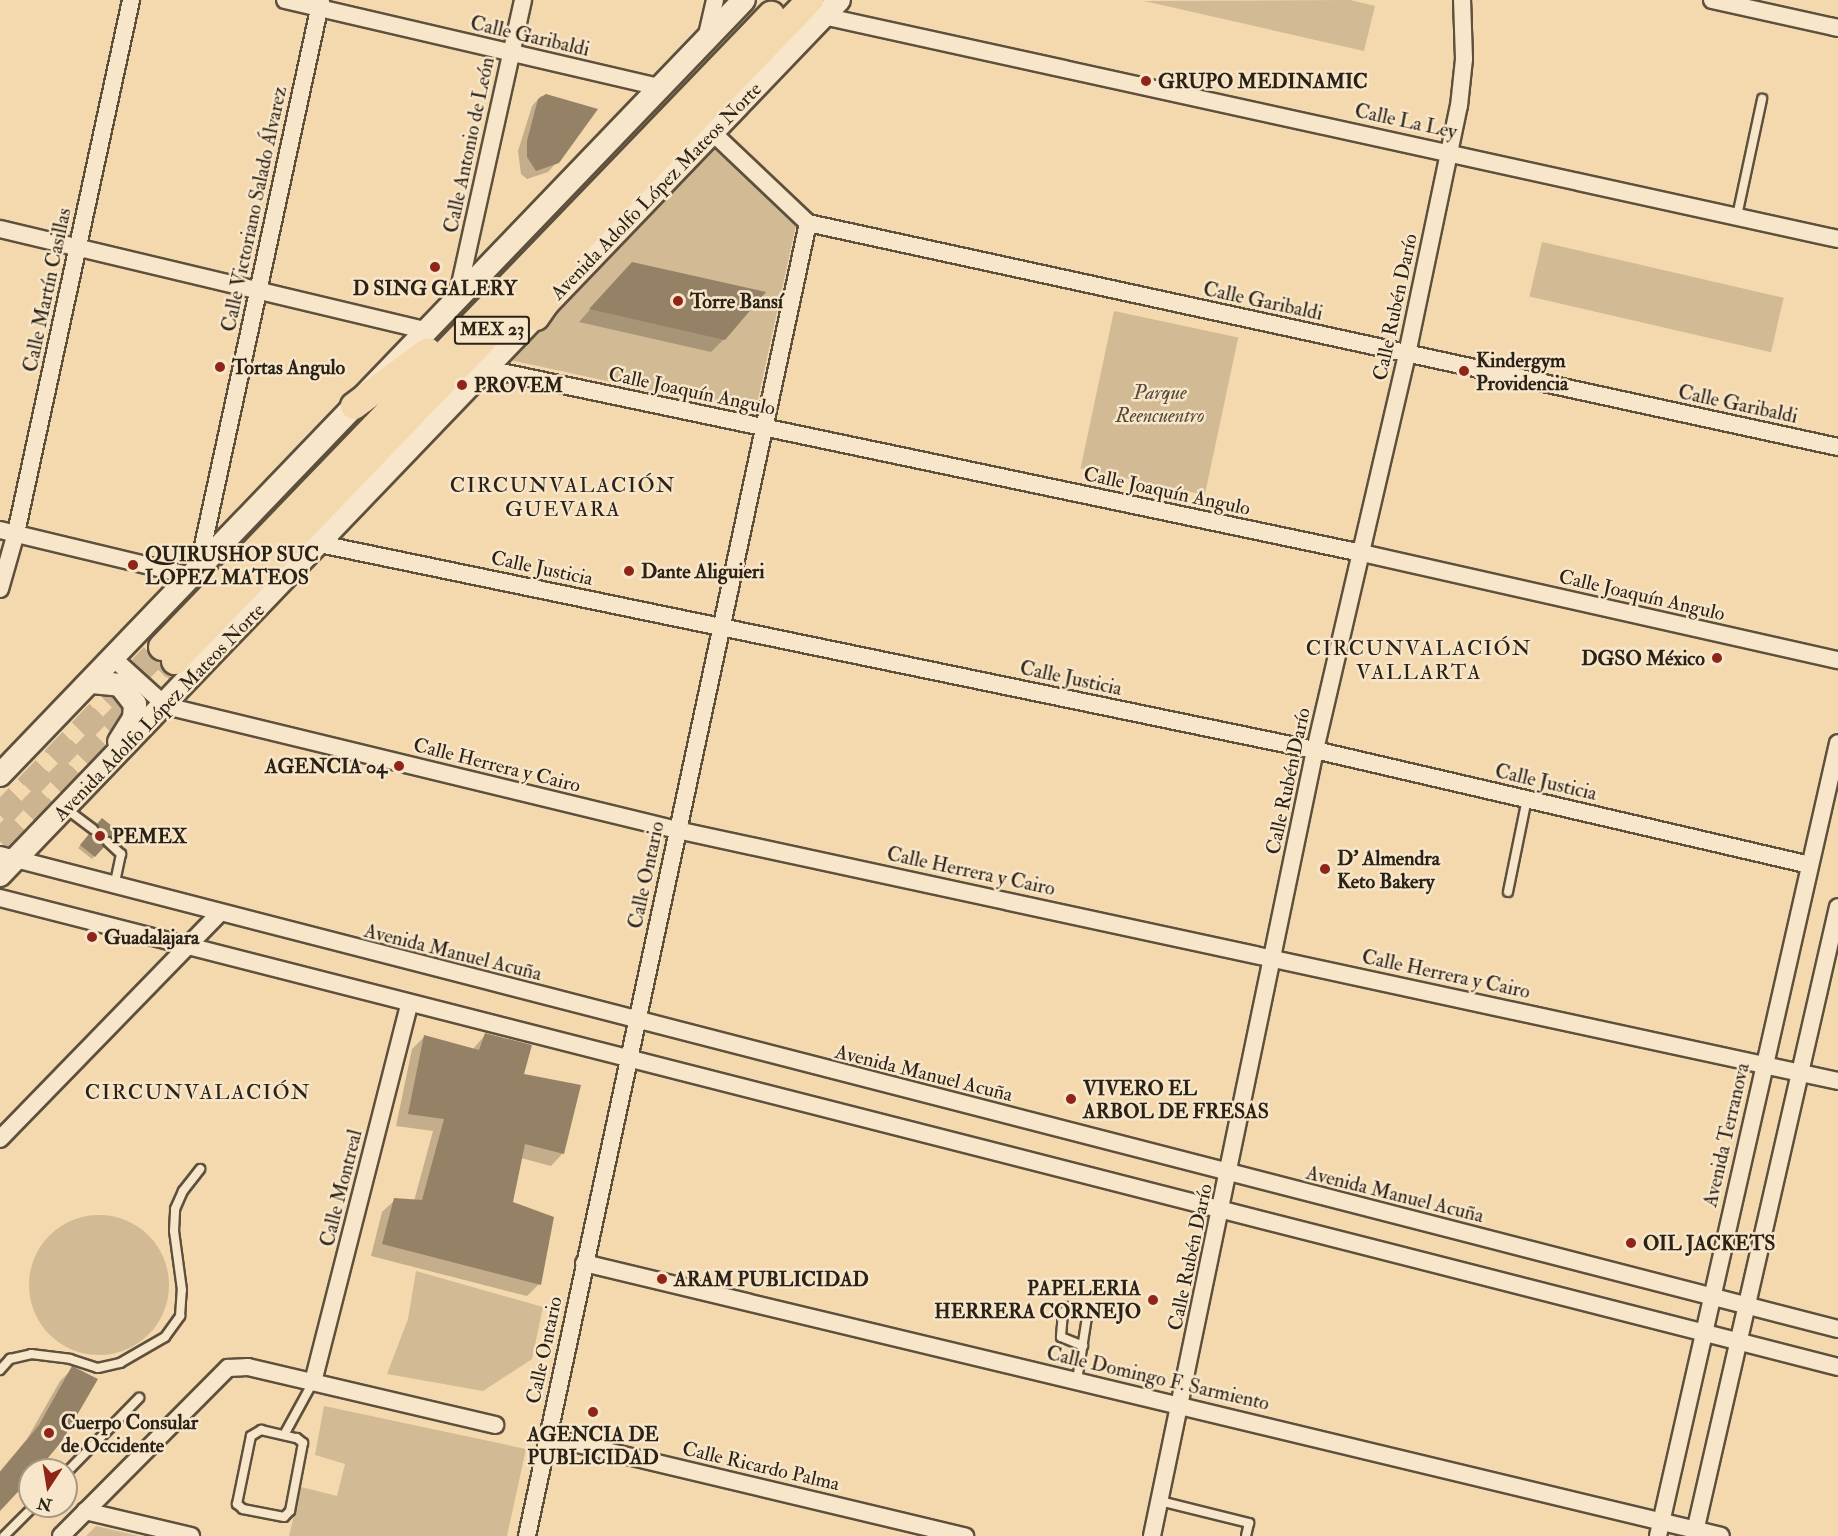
<!DOCTYPE html>
<meta charset="utf-8">
<style>
body{margin:0}
#map{position:relative;width:1838px;height:1536px;overflow:hidden;background:#f4d9ae;font-family:"IM FELL Double Pica",serif}
div>[style]{position:absolute}
.green>*{inset:0;background:#d2ba94;transform-origin:0 0}
.round{border-radius:50%}
.shadow>*{inset:0;background:#0003}
.building>*{inset:0;background:#948166}
.primary-tunnel>*{height:26px;margin-top:-13px;transform-origin:0;background:repeating-linear-gradient(90deg,#ccb490 0 26px,transparent 0 39px)}
.roads{filter:drop-shadow(2px 0 #5d503d) drop-shadow(-2px 0 #5d503d) drop-shadow(0 2px #5d503d) drop-shadow(0 -2px #5d503d)}
.service>*{height:8px;margin:-4px;padding:0 4px;transform-origin:4px;border-radius:4px;background:#f8e6ca}
.minor>*{height:16px;margin:-8px;padding:0 8px;transform-origin:8px;border-radius:8px;background:#f8e6ca}
.secondary>*{height:22px;margin:-11px;padding:0 11px;transform-origin:11px;border-radius:11px;background:#f8e6ca}
.primary>*{height:26px;margin:-13px;padding:0 13px;transform-origin:13px;border-radius:13px;background:#f4d9ae}
.dots>*{width:16px;height:16px;translate:-50% -50%;box-sizing:border-box;border:3px solid #f8e6ca;border-radius:50%}
span{translate:-50% -50%;white-space:nowrap;text-align:center;line-height:1.15;-webkit-text-stroke:5px #f8e6ca;paint-order:stroke}
.shield-label span{padding:2px 4px;background:#f8e6ca;border:2px solid;border-radius:4px;-webkit-text-stroke-width:0}
.shield-label{font-size:18px;color:#2b2217;font-weight:700}
.street-label{font-size:20px;color:#2b2217}
.poi-label{font-size:20px;color:#2b2217;font-weight:700}
.left{translate:0 -50%;text-align:left}
.right{translate:-100% -50%;text-align:right}
.park-label{font-size:20px;color:#554836;font-style:italic}
.neighbourhood-label{font-size:21px;color:#2b2217;letter-spacing:1.5px}
.north{position:absolute;left:18px;top:1458px;width:60px;height:60px;box-sizing:border-box;background:#f8e6ca;border:2px solid #a69882;border-radius:50%;rotate:192deg;font-size:16px;font-weight:700;line-height:24px;text-align:center;color:#2b2217}
.north::after{content:'';display:block;margin:auto;width:21px;height:27px;background:#8f2418;clip-path:polygon(50% 0,100% 100%,50% 72%,0 100%)}
</style>
<div id="map">
<div class="green">
<div style="clip-path:polygon(1350px 0,1375px 6px,1364px 51px,1144px 1px)"></div>
<div style="clip-path:polygon(712px 147px,796px 225px,755px 413px,510px 360px)"></div>
<div style="left:1542px;top:242px;width:248px;height:56px;rotate:13deg"></div>
<div style="left:1114px;top:311px;width:127px;height:161px;rotate:12deg"></div>
<div class="round" style="left:29px;top:1215px;width:140px;height:140px"></div>
<div style="clip-path:polygon(416px 1271px,543px 1307px,532px 1359px,483px 1391px,387px 1374px,408px 1319px)"></div>
<div style="clip-path:polygon(324px 1406px,526px 1449px,507px 1536px,289px 1536px,301px 1487px,337px 1496px,345px 1464px,315px 1455px)"></div>
<div style="clip-path:polygon(96px 1526px,139px 1536px,86px 1536px)"></div>
</div>
<div class="shadow">
<div style="clip-path:polygon(541px 96px,595px 109px,557px 162px,548px 172px,527px 179px,521px 174px,518px 151px,532px 106px)"></div>
<div style="clip-path:polygon(619px 277px,724px 339px,711px 352px,579px 322px)"></div>
<div style="clip-path:polygon(102px 820px,115px 831px,102px 840px,102px 846px,92px 859px,78px 848px,89px 835px,96px 835px,95px 828px)"></div>
<div style="clip-path:polygon(486px 1034px,522px 1075px,563px 1153px,551px 1166px,521px 1158px,511px 1203px,539px 1284px,527px 1296px,371px 1256px,382px 1212px,395px 1200px,414px 1201px,433px 1131px,396px 1126px,412px 1049px,425px 1036px,472px 1050px)"></div>
<div style="clip-path:polygon(73px 1368px,36px 1470px,30px 1470px,30px 1477px,0 1510px,0 1471px,27px 1439px,60px 1381px)"></div>
</div>
<div class="building">
<div style="clip-path:polygon(546px 94px,598px 109px,559px 163px,536px 171px,527px 157px,527px 141px,538px 99px)"></div>
<div style="clip-path:polygon(632px 262px,766px 292px,725px 340px,589px 309px)"></div>
<div style="clip-path:polygon(102px 818px,117px 830px,112px 837px,103px 838px,104px 847px,95px 857px,80px 845px,89px 834px,98px 833px,97px 824px)"></div>
<div style="clip-path:polygon(485px 1033px,532px 1045px,524px 1074px,581px 1085px,564px 1154px,525px 1144px,513px 1202px,554px 1217px,541px 1285px,382px 1244px,394px 1198px,422px 1200px,444px 1119px,408px 1114px,424px 1035px,479px 1050px)"></div>
<div style="clip-path:polygon(72px 1366px,98px 1379px,62px 1441px,38px 1470px,30px 1470px,30px 1479px,0 1511px,0 1472px,39px 1425px)"></div>
</div>
<div class="primary-tunnel">
<div style="left:0;top:816px;width:234px;rotate:-46.2deg"></div>
<div style="left:0;top:842px;width:252px;rotate:-46deg"></div>
</div>
<div class="roads">
<div class="service">
<div style="left:1737px;top:216px;width:120px;rotate:-77.9deg"></div>
<div style="left:65px;top:808px;width:35px;rotate:37deg"></div>
<div style="left:108px;top:842px;width:18px;rotate:43deg"></div>
<div style="left:121px;top:854px;width:34px;rotate:102deg"></div>
<div style="left:1508px;top:892px;width:95px;rotate:-78.5deg"></div>
<div style="left:0;top:1370px;width:15px;rotate:-48deg"></div>
<div style="left:10px;top:1359px;width:22px;rotate:-13deg"></div>
<div style="left:31px;top:1354px;width:39px;rotate:7deg"></div>
<div style="left:70px;top:1359px;width:29px;rotate:18deg"></div>
<div style="left:98px;top:1368px;width:23px;rotate:-13deg"></div>
<div style="left:120px;top:1363px;width:52px;rotate:-30deg"></div>
<div style="left:165px;top:1337px;width:26px;rotate:-54deg"></div>
<div style="left:180px;top:1316px;width:26px;rotate:-86deg"></div>
<div style="left:182px;top:1290px;width:60px;rotate:-97.7deg"></div>
<div style="left:174px;top:1231px;width:22px;rotate:-87deg"></div>
<div style="left:175px;top:1209px;width:20px;rotate:-66deg"></div>
<div style="left:183px;top:1191px;width:28px;rotate:-52deg"></div>
<div style="left:1077px;top:1380px;width:64px;rotate:-81deg"></div>
<div style="left:1087px;top:1317px;width:8px;rotate:-113deg"></div>
<div style="left:1084px;top:1310px;width:16px;rotate:-169deg"></div>
<div style="left:1068px;top:1307px;width:8px;rotate:130deg"></div>
<div style="left:1063px;top:1313px;width:24px;rotate:95deg"></div>
<div style="left:1061px;top:1337px;width:24px;rotate:22deg"></div>
<div style="left:261px;top:1430px;width:37px;rotate:13deg"></div>
<div style="left:297px;top:1438px;width:8px;rotate:40deg"></div>
<div style="left:303px;top:1443px;width:69px;rotate:100.8deg"></div>
<div style="left:290px;top:1511px;width:8px;rotate:135deg"></div>
<div style="left:284px;top:1517px;width:42px;rotate:-169deg"></div>
<div style="left:243px;top:1509px;width:8px;rotate:-140deg"></div>
<div style="left:237px;top:1504px;width:69px;rotate:-78.4deg"></div>
<div style="left:251px;top:1436px;width:12px;rotate:-31deg"></div>
<div style="left:284px;top:1435px;width:60px;rotate:-61.3deg"></div>
<div style="left:66px;top:1473px;width:105px;rotate:-45.8deg"></div>
<div style="left:1160px;top:1501px;width:92px;rotate:13.9deg"></div>
<div style="left:1249px;top:1523px;width:13px;rotate:103deg"></div>
<div style="left:4px;top:1536px;width:42px;rotate:-45deg"></div>
</div>
<div class="minor">
<div style="left:285px;top:0;width:385px;rotate:13.1deg"></div>
<div style="left:1712px;top:0;width:129px;rotate:12.5deg"></div>
<div style="left:823px;top:16px;width:1039px;rotate:12.39deg"></div>
<div style="left:706px;top:39px;width:40px;rotate:-77deg"></div>
<div style="left:712px;top:132px;width:132px;rotate:43.5deg"></div>
<div style="left:808px;top:223px;width:1054px;rotate:12.27deg"></div>
<div style="left:0;top:229px;width:437px;rotate:13.4deg"></div>
<div style="left:457px;top:298px;width:305px;rotate:-77.5deg"></div>
<div style="left:487px;top:369px;width:894px;rotate:11.88deg"></div>
<div style="left:1362px;top:553px;width:488px;rotate:12.7deg"></div>
<div style="left:0;top:530px;width:196px;rotate:13.5deg"></div>
<div style="left:320px;top:544px;width:1016px;rotate:11.7deg"></div>
<div style="left:1315px;top:750px;width:508px;rotate:13.08deg"></div>
<div style="left:198px;top:569px;width:582px;rotate:-77.8deg"></div>
<div style="left:0;top:589px;width:58px;rotate:-74.1deg"></div>
<div style="left:16px;top:533px;width:545px;rotate:-77.82deg"></div>
<div style="left:114px;top:659px;width:70px;rotate:42.1deg"></div>
<div style="left:166px;top:706px;width:526px;rotate:13.64deg"></div>
<div style="left:677px;top:830px;width:1188px;rotate:12.2deg"></div>
<div style="left:0;top:855px;width:1898px;rotate:14.46deg"></div>
<div style="left:0;top:898px;width:1897px;rotate:14.31deg"></div>
<div style="left:0;top:1139px;width:314px;rotate:-45.8deg"></div>
<div style="left:584px;top:1263px;width:1169px;rotate:13.5deg"></div>
<div style="left:313px;top:1382px;width:390px;rotate:-75.7deg"></div>
<div style="left:548px;top:1437px;width:429px;rotate:13.4deg"></div>
<div style="left:85px;top:1511px;width:109px;rotate:13.3deg"></div>
<div style="left:61px;top:1536px;width:237px;rotate:-45.2deg"></div>
<div style="left:228px;top:1368px;width:20px;rotate:-3deg"></div>
<div style="left:248px;top:1367px;width:254px;rotate:13.2deg"></div>
<div style="left:527px;top:1536px;width:1343px;rotate:-77.92deg"></div>
<div style="left:1152px;top:1536px;width:803px;rotate:-78.28deg"></div>
<div style="left:1315px;top:750px;width:407px;rotate:-76.9deg"></div>
<div style="left:1407px;top:354px;width:253px;rotate:-78.2deg"></div>
<div style="left:1459px;top:106px;width:47px;rotate:-83.9deg"></div>
<div style="left:1464px;top:59px;width:59px;rotate:-91.9deg"></div>
<div style="left:1658px;top:1536px;width:813px;rotate:-77.21deg"></div>
<div style="left:1694px;top:1536px;width:645px;rotate:-77.11deg"></div>
</div>
<div class="secondary">
<div style="left:92px;top:682px;width:28px;rotate:6deg"></div>
<div style="left:120px;top:685px;width:24px;rotate:52deg"></div>
<div style="left:135px;top:704px;width:14px;rotate:94deg"></div>
<div style="left:134px;top:718px;width:28px;rotate:122deg"></div>
<div style="left:0;top:775px;width:1074px;rotate:-46.17deg"></div>
<div style="left:0;top:875px;width:1212px;rotate:-46.2deg"></div>
</div>
<div class="primary">
<div style="left:536px;top:317px;width:60px;rotate:-55.2deg"></div>
<div style="left:354px;top:406px;width:92px;rotate:-36.6deg"></div>
<div style="left:162px;top:647px;width:878px;rotate:-46.06deg"></div>
<div style="left:175px;top:661px;width:917px;rotate:-46.15deg"></div>
</div>
</div>
<div class="dots">
<div style="left:1146px;top:81px;background:#8f2418"></div>
<div style="left:435px;top:267px;background:#8f2418"></div>
<div style="left:678px;top:301px;background:#8f2418"></div>
<div style="left:220px;top:367px;background:#8f2418"></div>
<div style="left:1464px;top:371px;background:#8f2418"></div>
<div style="left:462px;top:385px;background:#8f2418"></div>
<div style="left:133px;top:565px;background:#8f2418"></div>
<div style="left:629px;top:571px;background:#8f2418"></div>
<div style="left:1717px;top:658px;background:#8f2418"></div>
<div style="left:399px;top:766px;background:#8f2418"></div>
<div style="left:100px;top:836px;background:#8f2418"></div>
<div style="left:1325px;top:869px;background:#8f2418"></div>
<div style="left:92px;top:937px;background:#8f2418"></div>
<div style="left:1071px;top:1099px;background:#8f2418"></div>
<div style="left:1631px;top:1243px;background:#8f2418"></div>
<div style="left:662px;top:1279px;background:#8f2418"></div>
<div style="left:1153px;top:1300px;background:#8f2418"></div>
<div style="left:593px;top:1412px;background:#8f2418"></div>
<div style="left:49px;top:1433px;background:#8f2418"></div>
</div>
<div class="shield-label">
<span style="left:492px;top:330px">MEX 23</span>
</div>
<div class="street-label">
<span style="left:530px;top:36px;rotate:13deg">Calle Garibaldi</span>
<span style="left:1406px;top:121px;rotate:12deg">Calle La Ley</span>
<span style="left:469px;top:145px;rotate:-78deg">Calle Antonio de León</span>
<span style="left:656px;top:191px;rotate:-46deg">Avenida Adolfo López Mateos Norte</span>
<span style="left:254px;top:209px;rotate:-78deg">Calle Victoriano Salado Álvarez</span>
<span style="left:47px;top:290px;rotate:-78deg">Calle Martín Casillas</span>
<span style="left:1263px;top:301px;rotate:12deg">Calle Garibaldi</span>
<span style="left:1395px;top:307px;rotate:-78deg">Calle Rubén Darío</span>
<span style="left:692px;top:391px;rotate:12deg">Calle Joaquín Angulo</span>
<span style="left:1738px;top:404px;rotate:12deg">Calle Garibaldi</span>
<span style="left:1167px;top:491px;rotate:12deg">Calle Joaquín Angulo</span>
<span style="left:542px;top:568px;rotate:12deg">Calle Justicia</span>
<span style="left:1642px;top:595px;rotate:13deg">Calle Joaquín Angulo</span>
<span style="left:1071px;top:678px;rotate:12deg">Calle Justicia</span>
<span style="left:159px;top:712px;rotate:-46deg">Avenida Adolfo López Mateos Norte</span>
<span style="left:497px;top:765px;rotate:14deg">Calle Herrera y Cairo</span>
<span style="left:1288px;top:781px;rotate:-78deg">Calle Rubén Darío</span>
<span style="left:1546px;top:782px;rotate:13deg">Calle Justicia</span>
<span style="left:971px;top:871px;rotate:12deg">Calle Herrera y Cairo</span>
<span style="left:646px;top:875px;rotate:-78deg">Calle Ontario</span>
<span style="left:453px;top:952px;rotate:14deg">Avenida Manuel Acuña</span>
<span style="left:1446px;top:974px;rotate:12deg">Calle Herrera y Cairo</span>
<span style="left:924px;top:1073px;rotate:14deg">Avenida Manuel Acuña</span>
<span style="left:1726px;top:1135px;rotate:-77deg">Avenida Terranova</span>
<span style="left:341px;top:1188px;rotate:-76deg">Calle Montreal</span>
<span style="left:1395px;top:1194px;rotate:14deg">Avenida Manuel Acuña</span>
<span style="left:1190px;top:1257px;rotate:-78deg">Calle Rubén Darío</span>
<span style="left:544px;top:1350px;rotate:-78deg">Calle Ontario</span>
<span style="left:1158px;top:1378px;rotate:13deg">Calle Domingo F. Sarmiento</span>
<span style="left:761px;top:1466px;rotate:13deg">Calle Ricardo Palma</span>
</div>
<div class="poi-label">
<span class="left" style="left:1158px;top:81px">GRUPO MEDINAMIC</span>
<span style="left:435px;top:288px">D SING GALERY</span>
<span class="left" style="left:690px;top:301px">Torre Bansí</span>
<span class="left" style="left:1476px;top:372px">Kindergym<br>Providencia</span>
<span class="left" style="left:232px;top:367px">Tortas Angulo</span>
<span class="left" style="left:474px;top:385px">PROVEM</span>
<span class="left" style="left:145px;top:566px">QUIRUSHOP SUC<br>LOPEZ MATEOS</span>
<span class="left" style="left:641px;top:571px">Dante Aliguieri</span>
<span class="right" style="left:1705px;top:658px">DGSO México</span>
<span class="right" style="left:387px;top:766px">AGENCIA 04</span>
<span class="left" style="left:112px;top:836px">PEMEX</span>
<span class="left" style="left:1337px;top:870px">D' Almendra<br>Keto Bakery</span>
<span class="left" style="left:104px;top:937px">Guadalajara</span>
<span class="left" style="left:1083px;top:1100px">VIVERO EL<br>ARBOL DE FRESAS</span>
<span class="left" style="left:1643px;top:1243px">OIL JACKETS</span>
<span class="left" style="left:674px;top:1279px">ARAM PUBLICIDAD</span>
<span class="right" style="left:1141px;top:1300px">PAPELERIA<br>HERRERA CORNEJO</span>
<span class="left" style="left:61px;top:1434px">Cuerpo Consular<br>de Occidente</span>
<span style="left:593px;top:1446px">AGENCIA DE<br>PUBLICIDAD</span>
</div>
<div class="park-label">
<span style="left:1160px;top:404px">Parque<br>Reencuentro</span>
</div>
<div class="neighbourhood-label">
<span style="left:563px;top:498px">CIRCUNVALACIÓN<br>GUEVARA</span>
<span style="left:1419px;top:661px">CIRCUNVALACIÓN<br>VALLARTA</span>
<span style="left:198px;top:1093px">CIRCUNVALACIÓN</span>
</div>
<div class="north">N</div>
</div>
